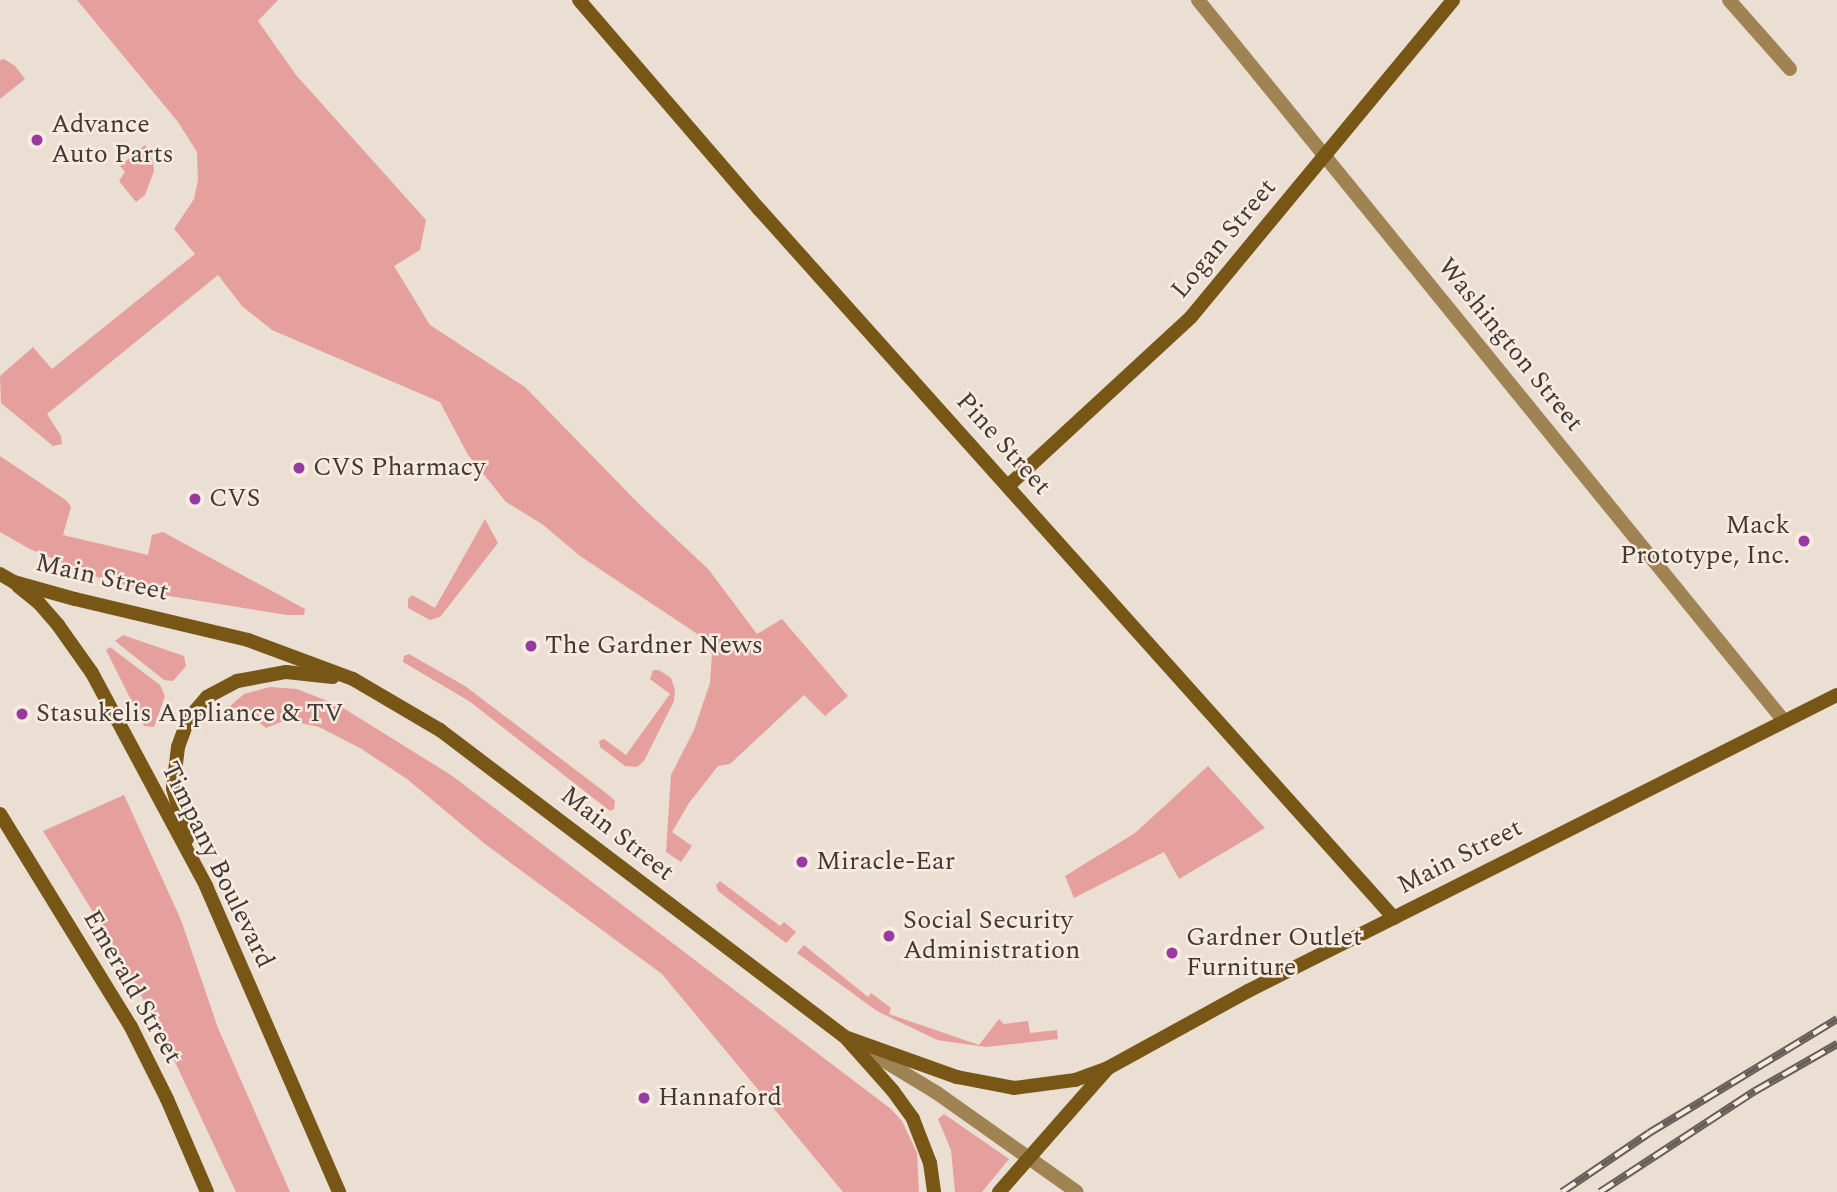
<!DOCTYPE html>
<style>
body{margin:0}
#map{position:relative;width:1837px;height:1192px;overflow:hidden;background:#ebded3;font-family:Spectral,serif}
div>[style]{position:absolute}
.green>*{inset:0;background:#e5a09d}
.street>*{height:14px;margin:-7px;padding:0 7px;transform-origin:7px;border-radius:7px;background:#9f8353}
.secondary>*{height:14px;margin:-7px;padding:0 7px;transform-origin:7px;border-radius:7px;background:#785716}
.rail>*{height:8px;margin-top:-4px;transform-origin:0;background:repeating-linear-gradient(90deg,#f9ebe0 0 16px,#655e59 0 32px);box-sizing:border-box;border-block:2px solid #655e59}
.dots>*{width:19px;height:19px;translate:-50% -50%;box-sizing:border-box;border:4px solid #f9ebe0;border-radius:50%}
span{translate:-50% -50%;white-space:nowrap;text-align:center;line-height:1.15;-webkit-text-stroke:5px #f9ebe0;paint-order:stroke}
.poi-label{font-size:26px;color:#3f3a36}
.left{translate:0 -50%;text-align:left}
.right{translate:-100% -50%;text-align:right}
.street-label{font-size:26px;color:#3f3a36}
</style>
<div id="map">
<div class="green">
<div style="clip-path:polygon(77px 0,278px 0,258px 21px,296px 75px,426px 220px,420px 250px,394px 266px,430px 325px,525px 387px,639px 504px,709px 570px,757px 634px,782px 619px,848px 696px,825px 716px,804px 695px,730px 764px,718px 766px,689px 803px,672px 832px,692px 846px,681px 862px,666px 852px,671px 775px,694px 730px,710px 683px,712px 654px,696px 633px,580px 556px,542px 524px,506px 502px,468px 455px,440px 402px,272px 330px,242px 306px,218px 275px,47px 414px,61px 436px,62px 444px,53px 446px,1px 403px,0 376px,33px 347px,52px 369px,195px 254px,174px 229px,194px 199px,198px 180px,197px 152px,178px 122px)"></div>
<div style="clip-path:polygon(4px 59px,15px 66px,25px 79px,0 99px,0 60px)"></div>
<div style="clip-path:polygon(145px 145px,153px 161px,154px 171px,145px 195px,136px 202px,119px 181px,125px 172px,120px 166px)"></div>
<div style="clip-path:polygon(0 456px,67px 501px,71px 507px,63px 535px,148px 555px,152px 535px,163px 532px,305px 609px,304px 615px,287px 615px,157px 594px,97px 577px,30px 549px,0 532px)"></div>
<div style="clip-path:polygon(485px 519px,498px 543px,440px 617px,430px 620px,408px 608px,408px 599px,412px 595px,435px 608px)"></div>
<div style="clip-path:polygon(123px 635px,184px 656px,186px 666px,173px 681px,164px 680px,115px 641px)"></div>
<div style="clip-path:polygon(110px 647px,160px 685px,165px 696px,154px 727px,144px 726px,106px 650px)"></div>
<div style="clip-path:polygon(409px 654px,465px 686px,610px 796px,615px 801px,614px 809px,610px 811px,469px 701px,403px 662px,404px 656px)"></div>
<div style="clip-path:polygon(653px 670px,659px 670px,671px 678px,675px 690px,674px 701px,644px 761px,637px 767px,625px 766px,600px 747px,599px 741px,604px 739px,626px 755px,670px 694px,650px 679px)"></div>
<div style="clip-path:polygon(270px 687px,297px 689px,340px 706px,451px 775px,891px 1109px,902px 1121px,917px 1153px,919px 1192px,843px 1192px,662px 974px,485px 844px,407px 779px,360px 748px,319px 727px,286px 720px,266px 728px,242px 710px,228px 720px,221px 714px,244px 694px)"></div>
<div style="clip-path:polygon(1208px 766px,1265px 828px,1179px 879px,1164px 852px,1074px 898px,1065px 876px,1135px 833px)"></div>
<div style="clip-path:polygon(124px 795px,181px 920px,218px 1028px,290px 1192px,236px 1192px,160px 1030px,111px 941px,43px 831px)"></div>
<div style="clip-path:polygon(720px 881px,780px 926px,784px 922px,796px 932px,786px 943px,718px 891px,716px 885px)"></div>
<div style="clip-path:polygon(804px 945px,868px 997px,871px 993px,891px 1008px,889px 1014px,979px 1045px,999px 1019px,1004px 1024px,1028px 1021px,1030px 1033px,1057px 1030px,1058px 1039px,986px 1047px,937px 1040px,877px 1011px,797px 953px)"></div>
<div style="clip-path:polygon(944px 1114px,1009px 1159px,982px 1192px,955px 1192px,951px 1150px,938px 1119px)"></div>
</div>
<div class="street">
<div style="left:1198px;top:0;width:929px;rotate:50.9deg"></div>
<div style="left:1729px;top:0;width:92px;rotate:48.5deg"></div>
<div style="left:858px;top:1045px;width:92px;rotate:31.3deg"></div>
<div style="left:937px;top:1093px;width:171px;rotate:35.3deg"></div>
</div>
<div class="secondary">
<div style="left:579px;top:0;width:276px;rotate:49.3deg"></div>
<div style="left:759px;top:209px;width:952px;rotate:48.15deg"></div>
<div style="left:1008px;top:486px;width:249px;rotate:-42.7deg"></div>
<div style="left:1191px;top:317px;width:411px;rotate:-50.4deg"></div>
<div style="left:0;top:574px;width:16px;rotate:30deg"></div>
<div style="left:14px;top:582px;width:63px;rotate:15.6deg"></div>
<div style="left:75px;top:599px;width:178px;rotate:13.3deg"></div>
<div style="left:248px;top:640px;width:112px;rotate:20.4deg"></div>
<div style="left:353px;top:679px;width:101px;rotate:30.4deg"></div>
<div style="left:440px;top:730px;width:508px;rotate:37.16deg"></div>
<div style="left:845px;top:1037px;width:119px;rotate:19.7deg"></div>
<div style="left:957px;top:1077px;width:58px;rotate:10.9deg"></div>
<div style="left:1014px;top:1088px;width:62px;rotate:-7.5deg"></div>
<div style="left:1075px;top:1080px;width:35px;rotate:-20deg"></div>
<div style="left:1108px;top:1068px;width:160px;rotate:-28.8deg"></div>
<div style="left:1248px;top:991px;width:659px;rotate:-26.68deg"></div>
<div style="left:18px;top:586px;width:27px;rotate:39deg"></div>
<div style="left:39px;top:603px;width:29px;rotate:49deg"></div>
<div style="left:58px;top:625px;width:59px;rotate:54.7deg"></div>
<div style="left:92px;top:673px;width:242px;rotate:61.8deg"></div>
<div style="left:206px;top:886px;width:334px;rotate:66.5deg"></div>
<div style="left:0;top:814px;width:250px;rotate:58.4deg"></div>
<div style="left:131px;top:1027px;width:80px;rotate:63.4deg"></div>
<div style="left:167px;top:1099px;width:101px;rotate:66.7deg"></div>
<div style="left:187px;top:839px;width:53px;rotate:-105.4deg"></div>
<div style="left:173px;top:788px;width:41px;rotate:-83deg"></div>
<div style="left:178px;top:747px;width:30px;rotate:-70deg"></div>
<div style="left:188px;top:719px;width:29px;rotate:-49deg"></div>
<div style="left:207px;top:697px;width:34px;rotate:-28deg"></div>
<div style="left:237px;top:681px;width:50px;rotate:-10.4deg"></div>
<div style="left:286px;top:672px;width:47px;rotate:6.1deg"></div>
<div style="left:847px;top:1039px;width:69px;rotate:48.5deg"></div>
<div style="left:893px;top:1091px;width:34px;rotate:54deg"></div>
<div style="left:913px;top:1119px;width:47px;rotate:68.9deg"></div>
<div style="left:930px;top:1163px;width:29px;rotate:82deg"></div>
<div style="left:999px;top:1192px;width:164px;rotate:-48.7deg"></div>
</div>
<div class="rail">
<div style="left:1562px;top:1192px;width:105px;rotate:-34.1deg"></div>
<div style="left:1649px;top:1133px;width:220px;rotate:-31.2deg"></div>
<div style="left:1600px;top:1192px;width:185px;rotate:-33.1deg"></div>
<div style="left:1755px;top:1091px;width:95px;rotate:-29.8deg"></div>
</div>
<div class="dots">
<div style="left:37px;top:140px;background:#9939a2"></div>
<div style="left:299px;top:468px;background:#9939a2"></div>
<div style="left:195px;top:499px;background:#9939a2"></div>
<div style="left:1804px;top:541px;background:#9939a2"></div>
<div style="left:531px;top:646px;background:#9939a2"></div>
<div style="left:22px;top:714px;background:#9939a2"></div>
<div style="left:802px;top:862px;background:#9939a2"></div>
<div style="left:889px;top:936px;background:#9939a2"></div>
<div style="left:1172px;top:953px;background:#9939a2"></div>
<div style="left:644px;top:1098px;background:#9939a2"></div>
</div>
<div class="poi-label">
<span class="left" style="left:51px;top:140px">Advance<br>Auto Parts</span>
<span class="left" style="left:313px;top:468px">CVS Pharmacy</span>
<span class="left" style="left:209px;top:499px">CVS</span>
<span class="right" style="left:1790px;top:541px">Mack<br>Prototype, Inc.</span>
<span class="left" style="left:545px;top:646px">The Gardner News</span>
<span class="left" style="left:36px;top:714px">Stasukelis Appliance &amp; TV</span>
<span class="left" style="left:816px;top:862px">Miracle-Ear</span>
<span class="left" style="left:903px;top:936px">Social Security<br>Administration</span>
<span class="left" style="left:1186px;top:953px">Gardner Outlet<br>Furniture</span>
<span class="left" style="left:658px;top:1098px">Hannaford</span>
</div>
<div class="street-label">
<span style="left:1224px;top:239px;rotate:-50deg">Logan Street</span>
<span style="left:1510px;top:345px;rotate:51deg">Washington Street</span>
<span style="left:1003px;top:444px;rotate:48deg">Pine Street</span>
<span style="left:102px;top:578px;rotate:13deg">Main Street</span>
<span style="left:617px;top:834px;rotate:38deg">Main Street</span>
<span style="left:1460px;top:857px;rotate:-27deg">Main Street</span>
<span style="left:217px;top:865px;rotate:64deg">Timpany Boulevard</span>
<span style="left:132px;top:987px;rotate:60deg">Emerald Street</span>
</div>
</div>
